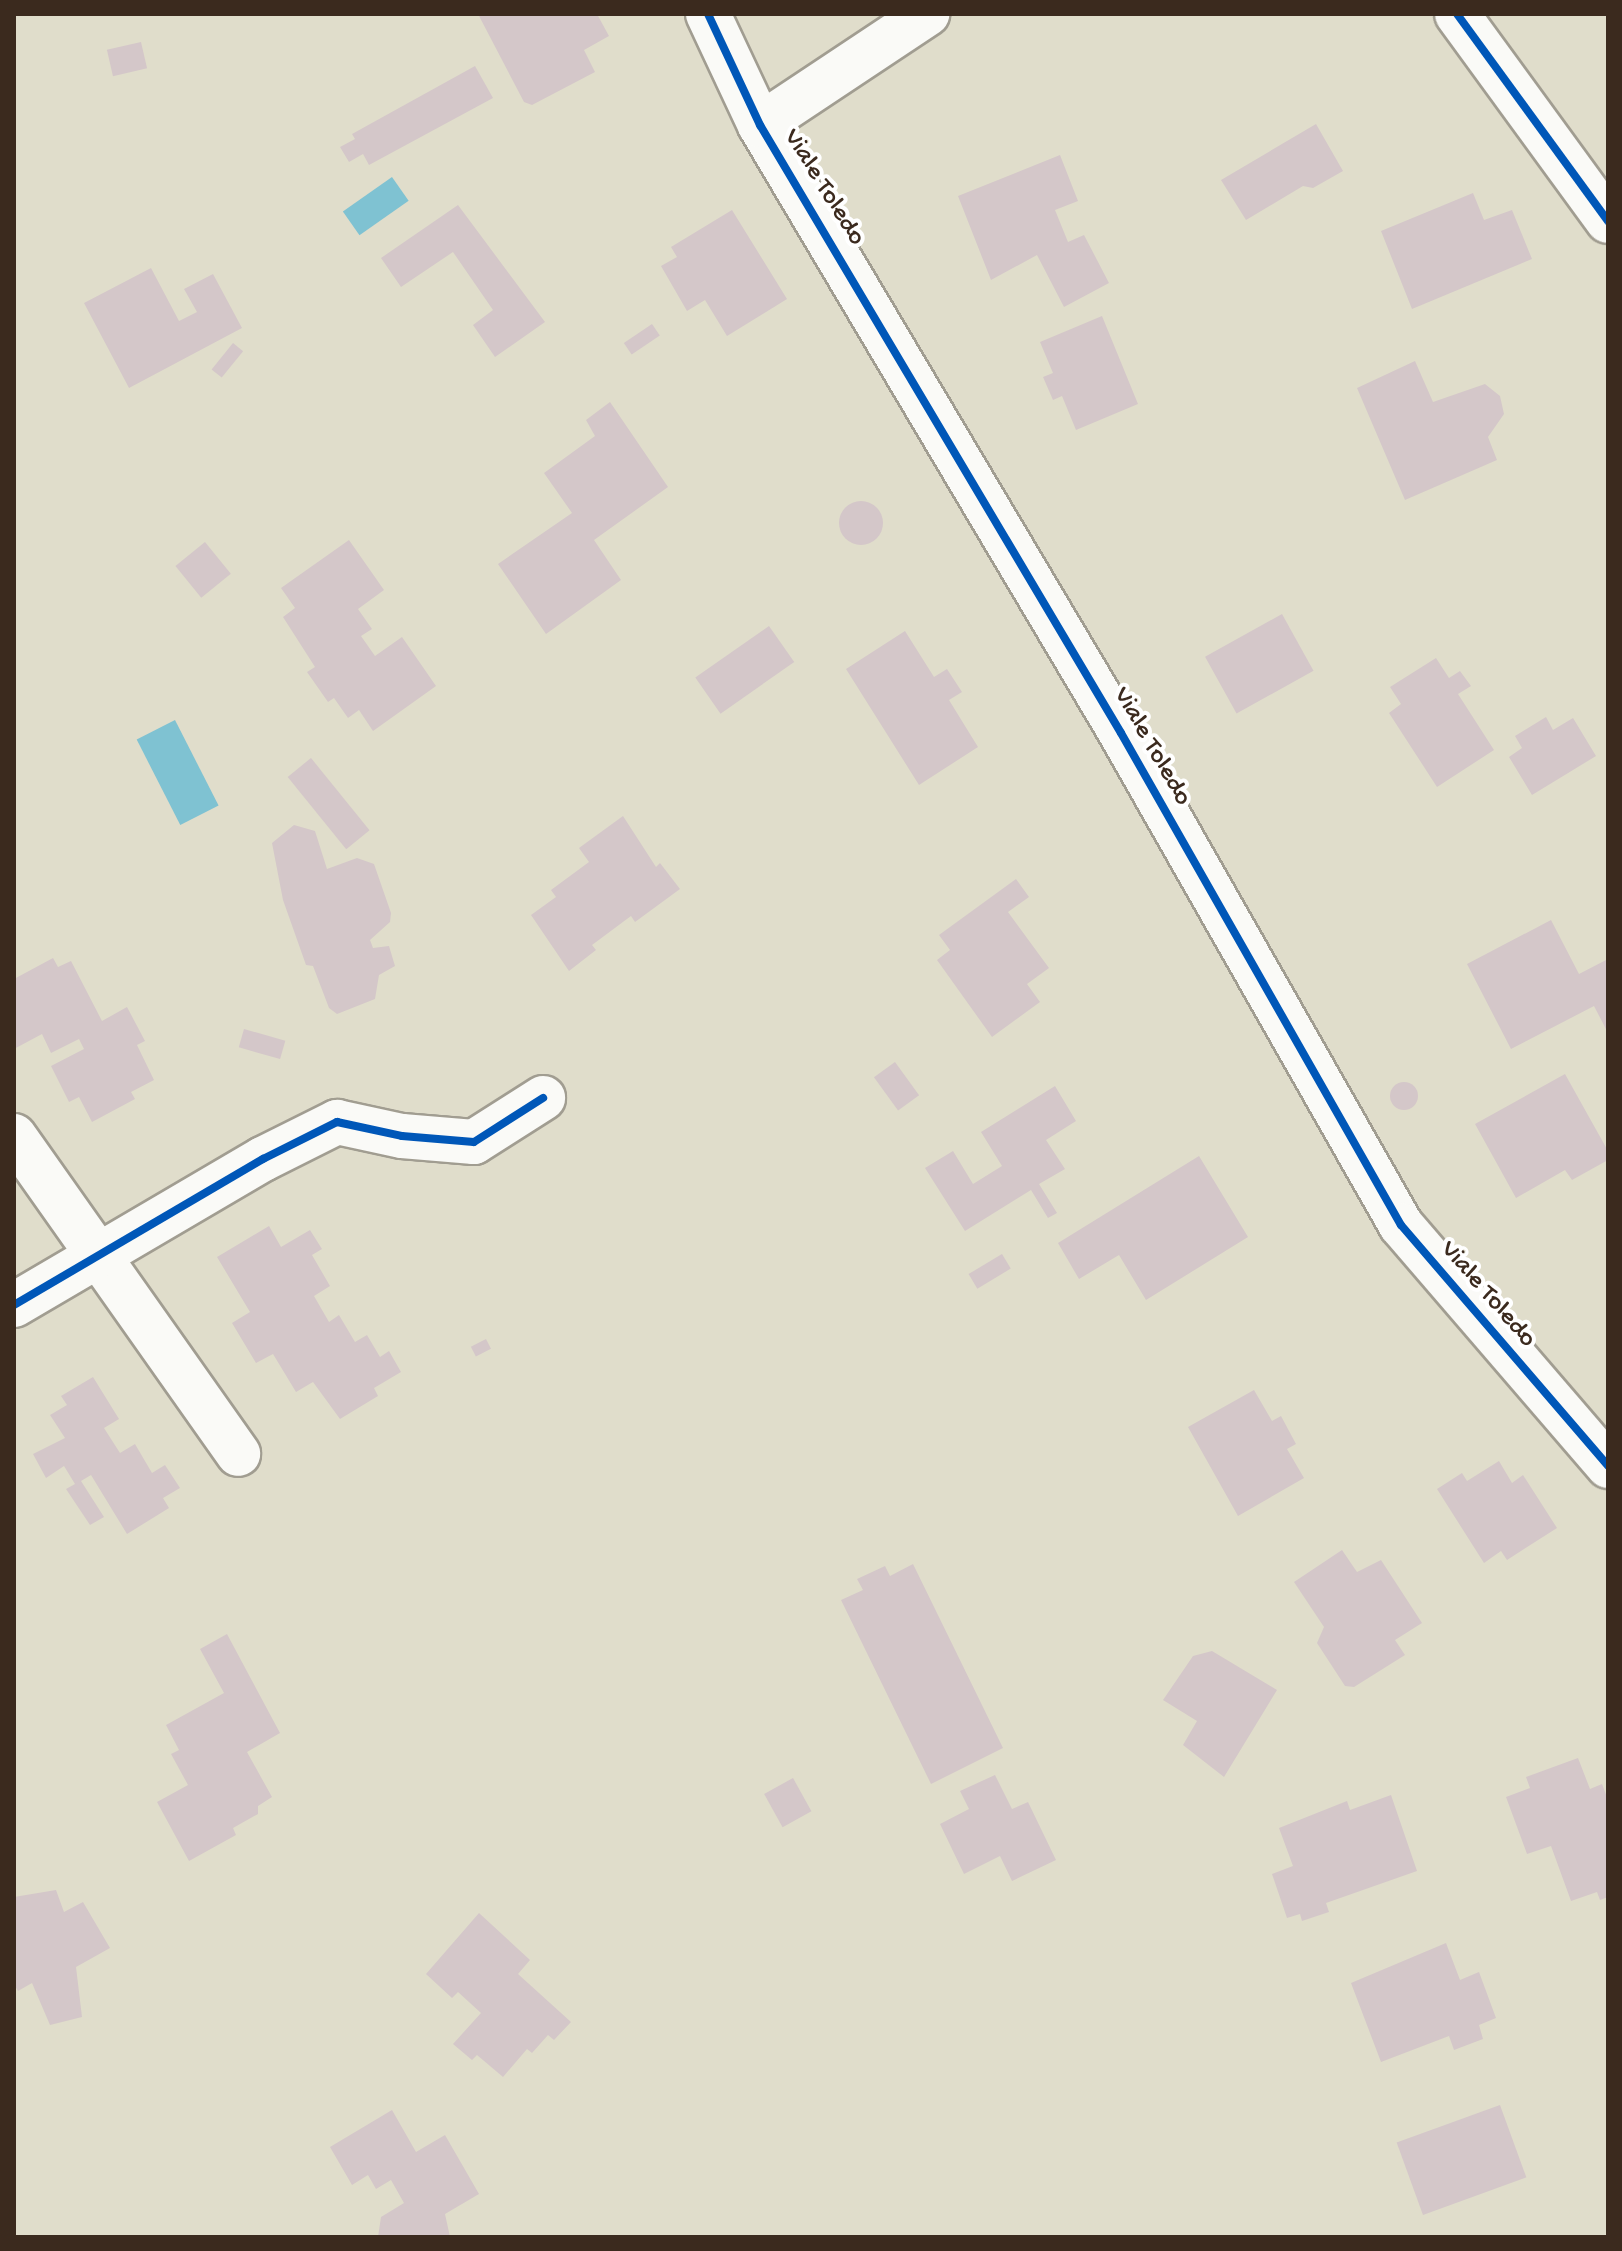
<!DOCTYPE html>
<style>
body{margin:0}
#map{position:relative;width:1622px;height:2251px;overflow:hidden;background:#e0ddcb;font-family:"Gochi Hand",sans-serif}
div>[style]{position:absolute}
.water>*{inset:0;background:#7fc2d2;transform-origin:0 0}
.building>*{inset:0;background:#d4c7c9;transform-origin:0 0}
.round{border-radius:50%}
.roads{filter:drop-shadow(2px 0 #a19d91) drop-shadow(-2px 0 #a19d91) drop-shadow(0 2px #a19d91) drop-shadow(0 -2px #a19d91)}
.minor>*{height:44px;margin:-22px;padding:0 22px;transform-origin:22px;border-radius:22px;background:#fafaf7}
.tertiary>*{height:44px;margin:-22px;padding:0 22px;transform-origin:22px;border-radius:22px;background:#fafaf7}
.cycleway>*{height:8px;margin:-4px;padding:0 4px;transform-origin:4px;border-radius:4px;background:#0057b8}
span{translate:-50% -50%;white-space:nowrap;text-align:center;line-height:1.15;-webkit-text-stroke:8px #fff;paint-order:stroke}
.street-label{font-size:26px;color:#3b2a1e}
.frame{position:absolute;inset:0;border:16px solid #3b2a1e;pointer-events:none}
</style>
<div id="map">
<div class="water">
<div style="left:392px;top:177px;width:29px;height:60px;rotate:55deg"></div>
<div style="left:175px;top:720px;width:96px;height:43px;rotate:63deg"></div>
</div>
<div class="building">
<div style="clip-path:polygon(478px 14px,597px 14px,609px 36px,584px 50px,595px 72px,532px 105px,524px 102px)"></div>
<div style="left:141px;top:42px;width:27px;height:35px;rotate:77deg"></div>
<div style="clip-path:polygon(475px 66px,493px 98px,369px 165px,363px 154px,349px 162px,340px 147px,355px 139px,352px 134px)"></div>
<div style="clip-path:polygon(1316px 124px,1343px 171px,1313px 188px,1303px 186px,1246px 220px,1221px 180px)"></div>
<div style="clip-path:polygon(1060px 155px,1078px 201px,1055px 210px,1068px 242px,1084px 235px,1109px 283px,1064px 307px,1037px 255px,991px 280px,958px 196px)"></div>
<div style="clip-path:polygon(1473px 193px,1484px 220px,1512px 210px,1532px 259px,1412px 309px,1381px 231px)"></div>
<div style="clip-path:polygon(458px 205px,545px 322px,495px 357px,473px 325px,493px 310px,453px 252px,401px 287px,381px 258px)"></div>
<div style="clip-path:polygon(732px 210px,787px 299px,727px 336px,705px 300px,687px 311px,661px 266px,677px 257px,671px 247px)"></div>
<div style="clip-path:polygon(151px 268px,179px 321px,197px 312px,184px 289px,213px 274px,242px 328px,129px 388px,84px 303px)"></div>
<div style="clip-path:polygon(1102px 316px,1138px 404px,1076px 430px,1062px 396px,1053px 400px,1043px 377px,1053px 373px,1040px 342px)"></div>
<div style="left:652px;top:324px;width:14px;height:34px;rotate:56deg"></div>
<div style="left:233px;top:343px;width:13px;height:34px;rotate:39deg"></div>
<div style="clip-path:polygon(1415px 361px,1433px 402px,1485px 384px,1500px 396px,1504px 414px,1488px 437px,1497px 460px,1405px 500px,1357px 388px)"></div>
<div style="clip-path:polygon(610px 402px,668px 487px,594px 540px,621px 580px,546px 634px,498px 564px,572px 513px,544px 473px,595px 436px,586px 420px)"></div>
<div class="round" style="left:839px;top:501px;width:44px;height:44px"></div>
<div style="clip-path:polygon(349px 540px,384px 590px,358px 609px,372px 629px,361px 636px,375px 656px,402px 637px,436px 686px,373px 731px,359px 710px,348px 718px,334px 698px,328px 702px,307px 672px,315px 667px,283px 617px,295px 608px,281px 588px)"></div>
<div style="left:205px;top:542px;width:41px;height:38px;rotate:51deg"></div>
<div style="left:1282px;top:614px;width:65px;height:88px;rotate:61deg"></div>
<div style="left:769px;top:626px;width:44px;height:90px;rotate:55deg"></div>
<div style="clip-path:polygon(905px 631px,934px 677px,947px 669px,962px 692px,949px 700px,978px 747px,919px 785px,846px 669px)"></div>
<div style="clip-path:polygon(1436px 658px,1449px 678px,1460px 671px,1471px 686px,1458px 694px,1494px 750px,1437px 787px,1389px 713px,1401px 704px,1390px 687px)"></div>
<div style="clip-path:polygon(1546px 717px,1553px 730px,1573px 718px,1596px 756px,1532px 795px,1509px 757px,1522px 748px,1515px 736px)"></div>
<div style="left:311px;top:758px;width:93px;height:30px;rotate:51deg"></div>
<div style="clip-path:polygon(623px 816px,656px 867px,660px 863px,680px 889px,635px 922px,631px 916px,592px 945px,596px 950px,569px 971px,531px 915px,556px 897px,551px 890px,589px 862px,579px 848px)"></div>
<div style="clip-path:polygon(294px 825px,315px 831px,327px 869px,357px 858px,374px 864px,391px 913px,390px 922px,370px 940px,373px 948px,389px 946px,395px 966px,379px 975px,375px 999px,337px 1014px,329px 1008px,313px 966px,306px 965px,283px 900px,272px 843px)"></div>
<div style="clip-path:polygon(1016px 879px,1029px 897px,1008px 912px,1049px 968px,1027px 984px,1040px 1002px,992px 1037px,937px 960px,950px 950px,939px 935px)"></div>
<div style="clip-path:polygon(1551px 920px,1579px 974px,1608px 959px,1608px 1033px,1594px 1006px,1511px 1049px,1467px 964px)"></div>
<div style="clip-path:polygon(53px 958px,58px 967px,71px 961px,102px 1021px,127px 1007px,145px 1041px,137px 1045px,154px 1080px,131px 1092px,135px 1099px,92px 1122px,79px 1097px,69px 1102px,51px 1066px,84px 1049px,79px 1039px,51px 1053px,42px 1034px,14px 1049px,14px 979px)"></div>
<div style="left:244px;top:1029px;width:43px;height:19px;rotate:16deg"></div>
<div style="left:895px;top:1062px;width:41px;height:26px;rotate:54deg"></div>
<div style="clip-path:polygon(1565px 1074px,1608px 1151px,1608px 1160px,1572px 1180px,1565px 1170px,1516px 1198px,1475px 1124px)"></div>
<div class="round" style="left:1390px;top:1082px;width:28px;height:28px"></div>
<div style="clip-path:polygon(1055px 1086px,1076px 1121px,1046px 1140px,1065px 1169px,1039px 1184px,1057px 1213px,1048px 1218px,1031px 1190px,965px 1231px,925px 1168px,953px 1151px,973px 1184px,1002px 1166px,981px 1132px)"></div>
<div style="clip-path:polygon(1199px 1156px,1248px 1237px,1146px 1300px,1119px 1255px,1079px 1279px,1058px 1243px)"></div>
<div style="clip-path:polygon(269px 1226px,281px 1247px,310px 1230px,322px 1249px,312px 1255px,330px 1286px,314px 1296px,329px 1322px,339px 1315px,355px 1342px,367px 1335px,380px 1357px,389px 1351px,401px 1372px,374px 1388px,378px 1396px,340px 1419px,313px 1382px,296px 1392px,273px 1354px,256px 1363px,232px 1323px,250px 1312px,217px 1257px)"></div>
<div style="left:1002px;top:1254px;width:17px;height:39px;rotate:59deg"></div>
<div style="left:486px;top:1339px;width:11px;height:17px;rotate:63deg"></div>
<div style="clip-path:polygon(93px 1377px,119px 1419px,104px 1428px,120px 1453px,135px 1444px,152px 1473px,165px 1465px,180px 1488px,163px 1498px,169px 1508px,127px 1534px,91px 1475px,81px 1481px,104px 1517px,90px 1525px,66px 1489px,75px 1484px,64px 1466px,46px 1478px,33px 1454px,65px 1438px,50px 1415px,67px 1405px,61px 1396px)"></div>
<div style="clip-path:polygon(1254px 1390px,1272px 1421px,1281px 1416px,1296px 1444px,1287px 1449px,1304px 1478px,1238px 1516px,1188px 1427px)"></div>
<div style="clip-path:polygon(1499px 1461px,1512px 1483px,1523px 1475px,1557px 1528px,1507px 1560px,1501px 1551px,1484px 1563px,1437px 1489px,1462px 1473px,1467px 1481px)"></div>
<div style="clip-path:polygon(1342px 1550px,1357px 1572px,1381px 1560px,1422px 1623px,1395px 1640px,1405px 1655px,1354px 1687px,1345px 1686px,1317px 1643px,1324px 1627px,1294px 1582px)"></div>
<div style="clip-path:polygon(913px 1564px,1003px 1748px,931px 1784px,841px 1600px,863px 1590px,857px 1579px,885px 1566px,890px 1576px)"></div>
<div style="clip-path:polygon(227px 1634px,280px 1733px,247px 1752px,272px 1797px,258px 1806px,258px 1814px,233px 1828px,236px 1835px,189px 1861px,157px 1802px,188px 1785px,171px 1754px,179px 1750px,166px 1725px,224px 1693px,200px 1649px)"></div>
<div style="clip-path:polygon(1212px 1651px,1277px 1690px,1224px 1777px,1183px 1745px,1197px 1721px,1163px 1700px,1193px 1656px)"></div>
<div style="clip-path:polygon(1578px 1758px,1590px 1789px,1602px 1784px,1608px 1800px,1608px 1897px,1600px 1900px,1597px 1892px,1571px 1901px,1551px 1846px,1527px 1854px,1506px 1797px,1530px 1788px,1526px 1777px)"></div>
<div style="clip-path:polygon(995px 1775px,1012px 1809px,1028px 1802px,1056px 1860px,1012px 1881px,1000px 1856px,964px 1874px,940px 1824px,969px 1809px,960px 1791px)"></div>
<div style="left:793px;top:1778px;width:38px;height:33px;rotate:61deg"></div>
<div style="clip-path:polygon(1391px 1795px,1417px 1871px,1326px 1903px,1329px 1912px,1302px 1921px,1300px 1914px,1287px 1918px,1272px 1874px,1293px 1866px,1279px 1828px,1347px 1801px,1350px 1810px)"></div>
<div style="clip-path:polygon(56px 1890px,64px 1912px,83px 1902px,110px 1948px,76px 1967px,82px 2017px,50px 2025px,32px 1983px,18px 1991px,14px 1984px,14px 1897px)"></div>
<div style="clip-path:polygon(479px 1913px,530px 1960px,518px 1974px,571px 2022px,554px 2040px,548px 2035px,532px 2053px,527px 2049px,503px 2077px,477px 2055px,472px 2060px,453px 2044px,481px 2013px,458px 1992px,452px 1998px,426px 1974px)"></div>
<div style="clip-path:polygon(1446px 1943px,1460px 1980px,1479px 1972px,1496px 2018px,1479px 2025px,1483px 2039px,1454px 2050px,1449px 2036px,1381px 2062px,1351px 1983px)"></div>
<div style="left:1500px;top:2105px;width:77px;height:110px;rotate:70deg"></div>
<div style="clip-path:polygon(392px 2110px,416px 2152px,445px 2135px,479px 2194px,445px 2214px,450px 2237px,378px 2237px,381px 2217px,404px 2203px,391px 2180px,376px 2189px,368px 2175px,352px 2185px,330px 2147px)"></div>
</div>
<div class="roads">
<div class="minor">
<div style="left:1457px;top:14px;width:256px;rotate:53.9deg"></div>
<div style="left:760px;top:125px;width:707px;rotate:59.3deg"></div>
<div style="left:1121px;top:733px;width:566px;rotate:60.36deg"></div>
<div style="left:1401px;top:1225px;width:318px;rotate:49.3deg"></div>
<div style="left:14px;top:1136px;width:389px;rotate:54.8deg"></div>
<div style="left:14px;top:1305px;width:289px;rotate:-30.4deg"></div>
<div style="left:263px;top:1159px;width:83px;rotate:-26.6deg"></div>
<div style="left:337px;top:1122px;width:66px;rotate:12.2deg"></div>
<div style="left:402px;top:1136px;width:72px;rotate:4.8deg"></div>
<div style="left:474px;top:1142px;width:82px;rotate:-32.5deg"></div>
</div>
<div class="tertiary">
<div style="left:708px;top:14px;width:123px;rotate:64.9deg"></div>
<div style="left:760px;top:125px;width:201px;rotate:-33.6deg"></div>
</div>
</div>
<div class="cycleway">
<div style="left:708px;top:14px;width:123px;rotate:64.9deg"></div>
<div style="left:760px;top:125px;width:707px;rotate:59.3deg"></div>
<div style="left:1121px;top:733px;width:566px;rotate:60.36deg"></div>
<div style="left:1401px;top:1225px;width:318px;rotate:49.3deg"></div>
<div style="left:1457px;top:14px;width:256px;rotate:53.9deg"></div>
<div style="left:14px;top:1305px;width:289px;rotate:-30.4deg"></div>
<div style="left:263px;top:1159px;width:83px;rotate:-26.6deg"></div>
<div style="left:337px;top:1122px;width:66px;rotate:12.2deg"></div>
<div style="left:402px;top:1136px;width:72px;rotate:4.8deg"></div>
<div style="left:474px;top:1142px;width:82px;rotate:-32.5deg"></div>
</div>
<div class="street-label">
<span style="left:823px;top:188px;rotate:58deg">Viale Toledo</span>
<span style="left:1151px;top:747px;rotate:60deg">Viale Toledo</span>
<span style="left:1487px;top:1295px;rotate:49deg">Viale Toledo</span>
</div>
<div class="frame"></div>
</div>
